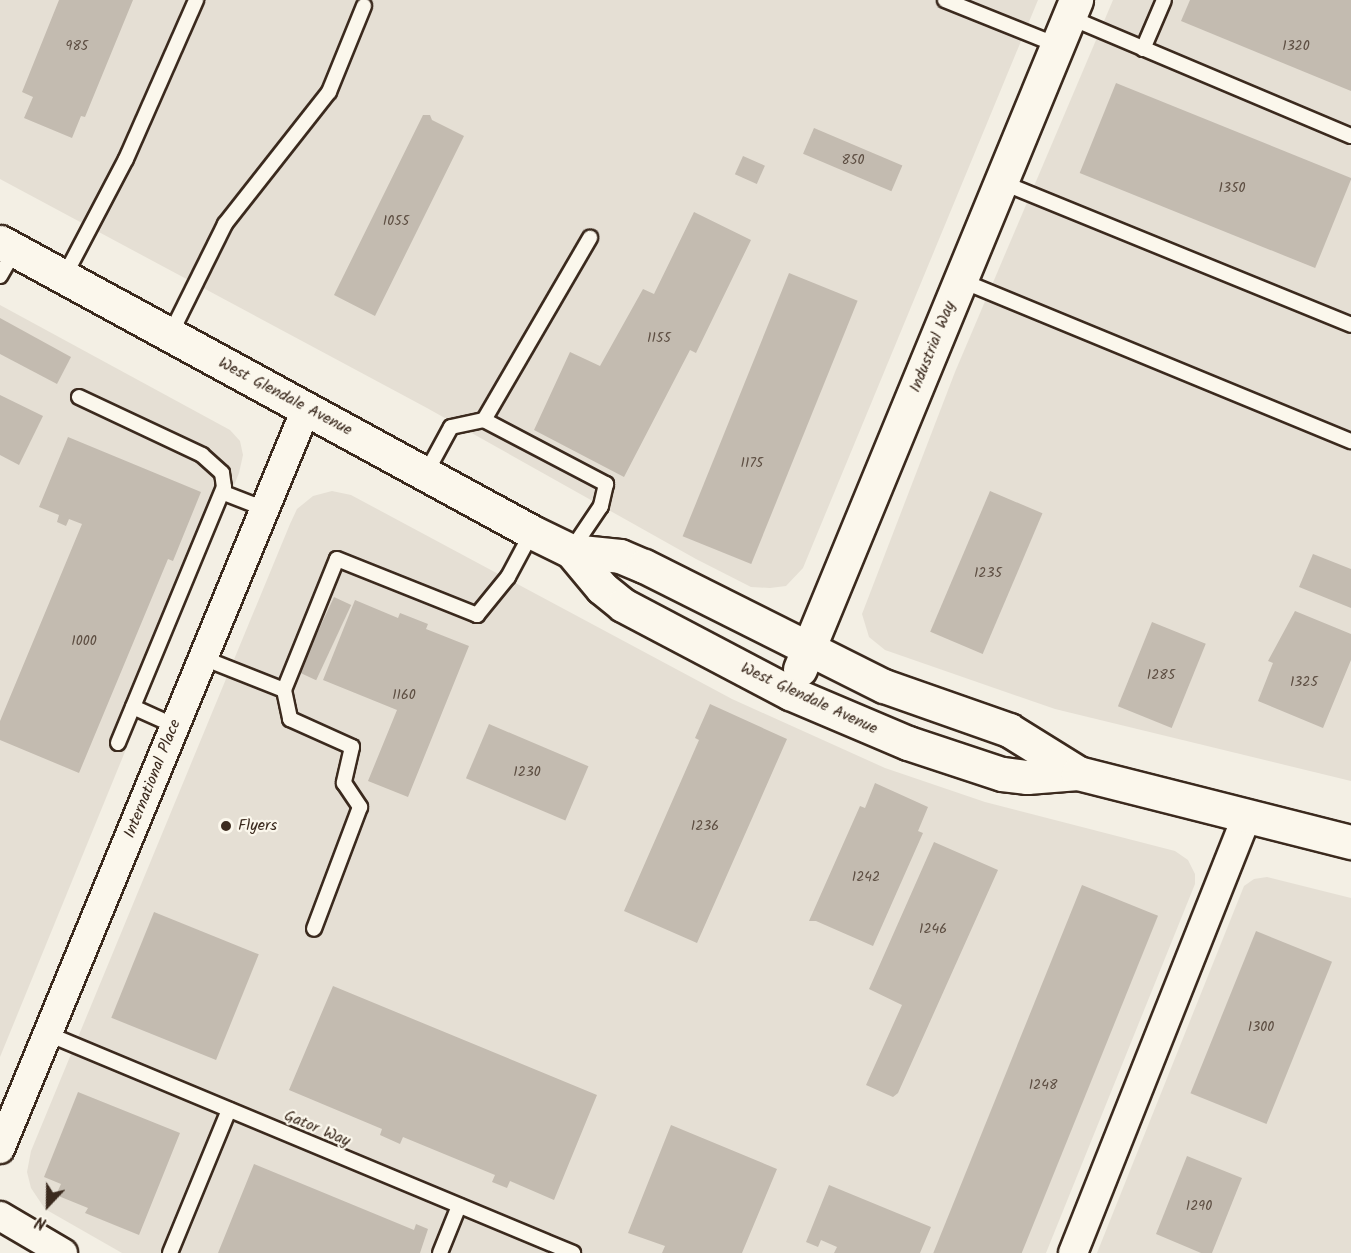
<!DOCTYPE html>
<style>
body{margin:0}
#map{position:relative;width:1351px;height:1253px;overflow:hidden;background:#f3efe4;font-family:Kalam,sans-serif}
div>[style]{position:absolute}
.built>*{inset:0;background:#e5dfd4}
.building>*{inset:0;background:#c3bbb0;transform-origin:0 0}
.roads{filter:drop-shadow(2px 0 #3b2a1e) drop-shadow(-2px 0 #3b2a1e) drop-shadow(0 2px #3b2a1e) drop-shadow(0 -2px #3b2a1e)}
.lane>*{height:14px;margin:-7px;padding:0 7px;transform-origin:7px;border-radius:7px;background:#fbf7ec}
.street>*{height:28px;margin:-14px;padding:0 14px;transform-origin:14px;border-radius:14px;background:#fbf7ec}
.secondary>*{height:33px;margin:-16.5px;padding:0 16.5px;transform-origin:16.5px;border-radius:16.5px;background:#fbf7ec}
.dots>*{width:16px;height:16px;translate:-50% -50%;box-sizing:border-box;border:3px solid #fbf7ec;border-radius:50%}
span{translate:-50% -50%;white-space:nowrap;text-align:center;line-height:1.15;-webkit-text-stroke:4.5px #fbf7ec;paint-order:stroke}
.number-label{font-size:14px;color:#5d4e42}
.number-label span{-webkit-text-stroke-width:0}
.street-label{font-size:16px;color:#3b2a1e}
.poi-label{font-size:16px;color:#3b2a1e}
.left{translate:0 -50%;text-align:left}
.north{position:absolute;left:18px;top:1175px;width:60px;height:60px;-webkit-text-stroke:4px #fbf7ec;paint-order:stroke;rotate:202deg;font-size:16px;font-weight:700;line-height:24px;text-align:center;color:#3b2a1e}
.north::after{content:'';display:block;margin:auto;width:21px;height:27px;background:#3b2a1e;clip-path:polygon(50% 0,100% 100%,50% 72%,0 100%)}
</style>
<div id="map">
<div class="built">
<div style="clip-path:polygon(0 0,1038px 0,803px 568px,786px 586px,770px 588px,751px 587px,696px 559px,427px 408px,0 179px)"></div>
<div style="clip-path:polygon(1113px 0,1351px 0,1351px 781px,1055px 709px,885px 650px,869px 637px,862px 614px,955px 372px)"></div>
<div style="clip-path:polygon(0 305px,230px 430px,240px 441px,243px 455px,239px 473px,0 1057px)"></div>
<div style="clip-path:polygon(332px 491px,351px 495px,732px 699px,885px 768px,985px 802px,1175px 851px,1188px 860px,1195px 874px,1195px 884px,1046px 1253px,122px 1253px,45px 1209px,31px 1188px,27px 1172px,31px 1151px,290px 524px,297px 509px,313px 496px)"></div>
<div style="clip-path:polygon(1267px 877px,1351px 898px,1351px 1253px,1097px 1253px,1244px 886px,1254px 879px)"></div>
</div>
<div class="building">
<div style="clip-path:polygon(59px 0,133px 0,85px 117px,81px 116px,72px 138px,24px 118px,33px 97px,22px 92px)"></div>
<div style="clip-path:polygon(1190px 0,1351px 0,1351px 91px,1181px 21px)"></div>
<div style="left:1116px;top:83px;width:254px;height:97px;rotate:22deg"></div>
<div style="clip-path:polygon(423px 115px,430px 115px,432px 120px,464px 136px,375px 316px,334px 295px)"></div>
<div style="left:814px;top:128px;width:96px;height:28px;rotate:23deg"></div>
<div style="left:743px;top:156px;width:24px;height:20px;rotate:24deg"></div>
<div style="clip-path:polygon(694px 212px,751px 240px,696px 353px,690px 350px,624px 477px,534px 430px,570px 352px,600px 366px,643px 289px,654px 294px)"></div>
<div style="left:789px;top:273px;width:74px;height:284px;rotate:22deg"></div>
<div style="clip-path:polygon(0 318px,71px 357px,57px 384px,0 354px)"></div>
<div style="clip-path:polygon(0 395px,43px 416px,19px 465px,0 455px)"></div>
<div style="clip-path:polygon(68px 437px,201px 492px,173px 561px,168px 559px,79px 773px,0 740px,0 721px,82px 524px,69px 519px,66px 526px,57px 522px,59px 515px,39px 507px)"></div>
<div style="left:990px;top:491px;width:57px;height:153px;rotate:23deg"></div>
<div style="clip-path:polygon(1313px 554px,1351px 569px,1351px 608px,1299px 587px)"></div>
<div style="left:334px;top:597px;width:19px;height:83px;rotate:25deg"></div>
<div style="clip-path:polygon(355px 600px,398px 618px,400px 613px,428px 624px,426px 629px,469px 646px,408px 797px,368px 781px,397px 710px,323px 680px)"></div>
<div style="clip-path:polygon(1295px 611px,1351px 634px,1351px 660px,1323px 728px,1258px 701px,1273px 663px,1268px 661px)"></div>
<div style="left:1152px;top:622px;width:58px;height:91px;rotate:22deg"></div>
<div style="clip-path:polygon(710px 704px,787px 739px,697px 943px,624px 911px,699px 740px,695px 738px)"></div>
<div style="left:489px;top:724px;width:108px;height:59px;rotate:23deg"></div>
<div style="clip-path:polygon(875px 783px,928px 807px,918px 831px,923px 833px,873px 946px,816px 921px,809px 921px,860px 806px,865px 808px)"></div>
<div style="clip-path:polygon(934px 842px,998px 870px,898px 1093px,893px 1097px,866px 1085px,902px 1005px,869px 989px)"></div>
<div style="left:1082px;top:885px;width:82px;height:399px;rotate:22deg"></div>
<div style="left:154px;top:912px;width:113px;height:114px;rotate:22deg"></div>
<div style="left:1256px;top:931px;width:82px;height:175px;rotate:22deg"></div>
<div style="clip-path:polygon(333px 986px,597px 1095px,554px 1200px,510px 1181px,507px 1188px,492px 1182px,495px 1175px,403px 1137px,400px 1144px,380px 1135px,382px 1129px,289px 1090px)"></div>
<div style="clip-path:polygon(78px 1092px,180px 1133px,139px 1235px,85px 1213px,88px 1208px,56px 1195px,61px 1184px,44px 1177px)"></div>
<div style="clip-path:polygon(671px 1125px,777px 1169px,742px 1253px,662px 1253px,665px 1246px,628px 1233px)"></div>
<div style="clip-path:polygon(1187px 1156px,1242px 1178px,1212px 1253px,1201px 1253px,1156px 1234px)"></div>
<div style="clip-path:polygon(254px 1164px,414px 1230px,416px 1224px,428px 1229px,420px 1253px,218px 1253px)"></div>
<div style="clip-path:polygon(829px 1185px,931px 1227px,920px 1253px,834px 1253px,837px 1247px,821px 1240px,818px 1247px,806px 1242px)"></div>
</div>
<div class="roads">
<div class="lane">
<div style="left:945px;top:0;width:121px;rotate:21.9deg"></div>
<div style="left:1069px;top:17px;width:306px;rotate:22.9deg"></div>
<div style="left:1143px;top:49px;width:53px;rotate:-66.8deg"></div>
<div style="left:1001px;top:182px;width:378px;rotate:22.2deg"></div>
<div style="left:0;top:276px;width:30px;rotate:-60deg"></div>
<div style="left:64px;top:277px;width:133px;rotate:-62.3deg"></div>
<div style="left:126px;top:159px;width:174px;rotate:-66.2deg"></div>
<div style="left:960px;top:280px;width:423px;rotate:22.4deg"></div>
<div style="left:170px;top:335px;width:124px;rotate:-63.6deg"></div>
<div style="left:225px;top:224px;width:168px;rotate:-51.8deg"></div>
<div style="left:329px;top:92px;width:93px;rotate:-67.9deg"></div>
<div style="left:79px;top:397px;width:136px;rotate:25.2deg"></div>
<div style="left:202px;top:455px;width:27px;rotate:42deg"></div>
<div style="left:222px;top:473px;width:14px;rotate:82deg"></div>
<div style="left:224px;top:487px;width:277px;rotate:112.5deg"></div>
<div style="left:484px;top:420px;width:211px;rotate:-59.8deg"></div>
<div style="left:426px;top:473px;width:52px;rotate:-61.5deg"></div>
<div style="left:451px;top:427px;width:34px;rotate:-12deg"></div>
<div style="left:484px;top:420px;width:138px;rotate:27.7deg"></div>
<div style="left:606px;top:484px;width:23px;rotate:103deg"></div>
<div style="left:601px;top:506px;width:52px;rotate:124deg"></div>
<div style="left:224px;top:493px;width:44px;rotate:21.3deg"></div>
<div style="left:203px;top:658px;width:87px;rotate:21.6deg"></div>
<div style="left:284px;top:690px;width:141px;rotate:-68deg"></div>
<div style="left:337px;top:559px;width:151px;rotate:21.8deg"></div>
<div style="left:477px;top:615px;width:49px;rotate:-50.8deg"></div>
<div style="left:508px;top:577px;width:51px;rotate:-61.9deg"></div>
<div style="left:284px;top:690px;width:30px;rotate:78deg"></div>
<div style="left:290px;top:719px;width:68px;rotate:24.3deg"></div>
<div style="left:352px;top:747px;width:37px;rotate:103deg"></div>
<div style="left:344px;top:783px;width:29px;rotate:56deg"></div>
<div style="left:360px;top:807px;width:130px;rotate:110.7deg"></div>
<div style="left:133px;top:707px;width:46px;rotate:24.3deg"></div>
<div style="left:48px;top:1034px;width:569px;rotate:22.64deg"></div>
<div style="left:170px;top:1253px;width:155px;rotate:-67.6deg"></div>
<div style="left:440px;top:1253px;width:51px;rotate:-68deg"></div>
</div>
<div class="street">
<div style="left:0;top:1149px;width:801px;rotate:-67.53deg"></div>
<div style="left:0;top:1216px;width:73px;rotate:30.4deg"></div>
<div style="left:1073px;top:1253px;width:471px;rotate:-68.3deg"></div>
</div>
<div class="secondary">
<div style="left:0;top:242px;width:606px;rotate:28.6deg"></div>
<div style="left:532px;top:532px;width:43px;rotate:26deg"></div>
<div style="left:571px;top:551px;width:49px;rotate:5.8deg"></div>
<div style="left:620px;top:556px;width:26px;rotate:23deg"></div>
<div style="left:644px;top:566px;width:268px;rotate:26.6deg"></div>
<div style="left:884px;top:686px;width:133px;rotate:19.4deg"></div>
<div style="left:1009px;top:730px;width:81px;rotate:31.9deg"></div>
<div style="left:571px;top:551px;width:48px;rotate:50deg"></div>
<div style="left:602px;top:588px;width:27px;rotate:39deg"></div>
<div style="left:623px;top:605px;width:189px;rotate:27.8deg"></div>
<div style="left:790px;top:693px;width:128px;rotate:23deg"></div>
<div style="left:908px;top:743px;width:99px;rotate:18.3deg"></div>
<div style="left:1002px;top:774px;width:25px;rotate:7deg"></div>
<div style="left:1027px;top:777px;width:51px;rotate:-4.5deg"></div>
<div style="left:1078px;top:773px;width:282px;rotate:14.2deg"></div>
<div style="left:800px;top:669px;width:724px;rotate:-67.58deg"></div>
</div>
</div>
<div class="dots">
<div style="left:226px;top:826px;background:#3b2a1e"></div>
</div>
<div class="number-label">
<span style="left:77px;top:46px">985</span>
<span style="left:1296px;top:46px">1320</span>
<span style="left:853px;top:160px">850</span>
<span style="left:1232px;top:188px">1350</span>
<span style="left:396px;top:221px">1055</span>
<span style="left:659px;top:338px">1155</span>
<span style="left:752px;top:463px">1175</span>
<span style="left:988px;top:573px">1235</span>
<span style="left:84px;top:641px">1000</span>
<span style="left:1161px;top:675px">1285</span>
<span style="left:1304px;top:682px">1325</span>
<span style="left:404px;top:695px">1160</span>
<span style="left:527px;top:772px">1230</span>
<span style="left:705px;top:826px">1236</span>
<span style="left:866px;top:877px">1242</span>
<span style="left:933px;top:929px">1246</span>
<span style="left:1261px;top:1027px">1300</span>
<span style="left:1043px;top:1085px">1248</span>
<span style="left:1199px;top:1206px">1290</span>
</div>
<div class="street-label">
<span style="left:933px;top:347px;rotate:-68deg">Industrial Way</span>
<span style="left:285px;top:397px;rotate:28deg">West Glendale Avenue</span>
<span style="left:809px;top:699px;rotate:25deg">West Glendale Avenue</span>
<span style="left:153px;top:779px;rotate:-68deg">International Place</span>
<span style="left:317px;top:1129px;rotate:23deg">Gator Way</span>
</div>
<div class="poi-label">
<span class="left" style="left:238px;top:826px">Flyers</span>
</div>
<div class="north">N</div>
</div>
